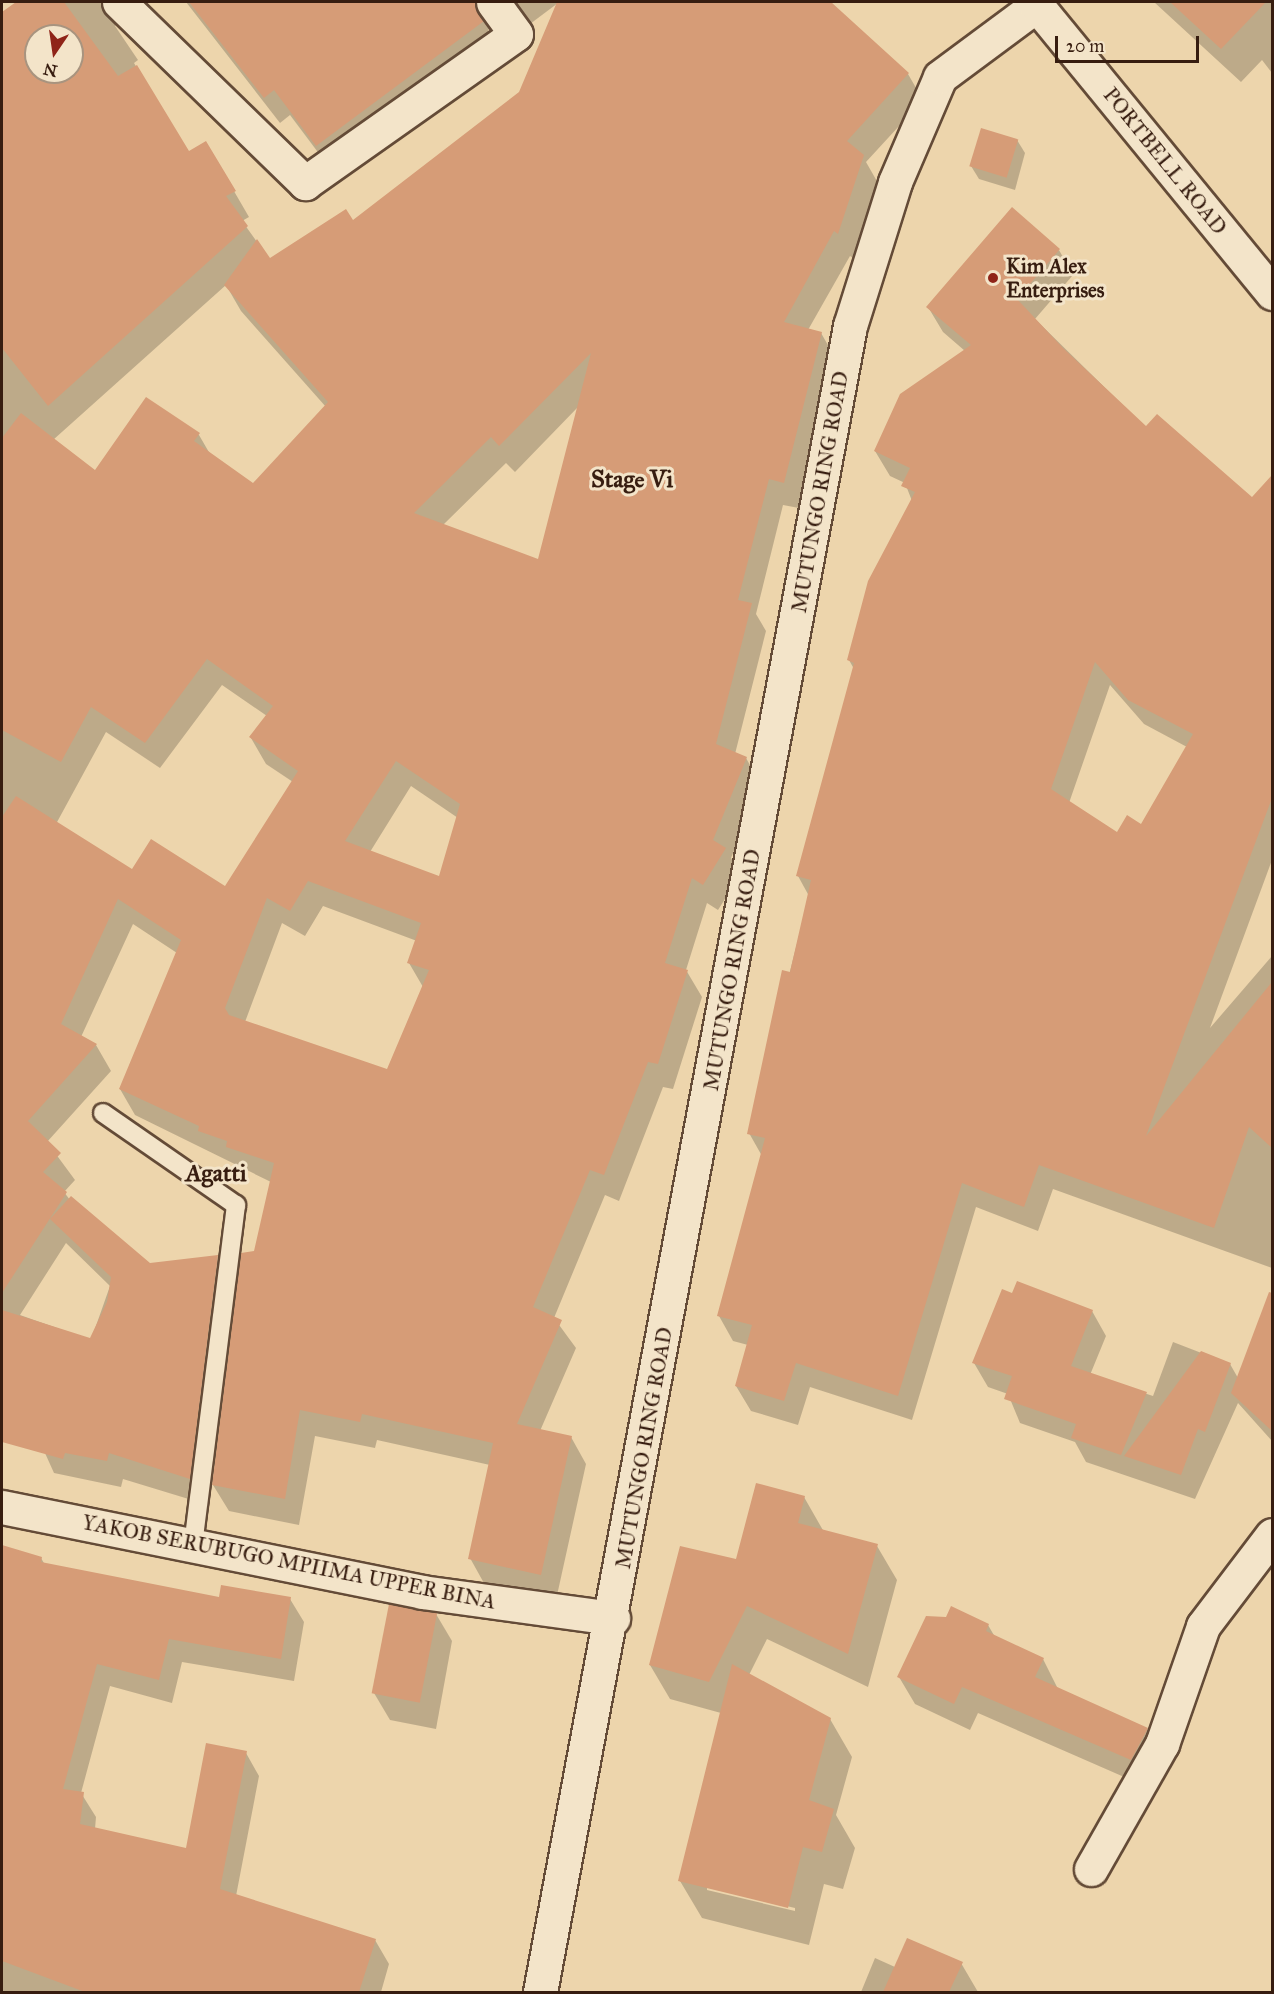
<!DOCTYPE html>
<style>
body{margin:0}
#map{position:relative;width:1274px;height:1994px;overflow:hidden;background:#edd5ac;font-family:"IM FELL Great Primer",serif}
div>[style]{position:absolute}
.shadow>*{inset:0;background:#0003}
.building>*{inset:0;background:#d69c77;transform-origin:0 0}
.roads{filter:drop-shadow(2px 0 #644b37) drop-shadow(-2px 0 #644b37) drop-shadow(0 2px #644b37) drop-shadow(0 -2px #644b37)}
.service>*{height:18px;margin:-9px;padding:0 9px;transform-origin:9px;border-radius:9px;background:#f3e4c9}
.minor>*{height:33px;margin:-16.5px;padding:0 16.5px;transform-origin:16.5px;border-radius:16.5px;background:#f3e4c9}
.secondary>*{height:33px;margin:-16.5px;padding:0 16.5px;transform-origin:16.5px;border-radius:16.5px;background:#f3e4c9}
.dots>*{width:16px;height:16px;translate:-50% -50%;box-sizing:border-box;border:3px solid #f3e4c9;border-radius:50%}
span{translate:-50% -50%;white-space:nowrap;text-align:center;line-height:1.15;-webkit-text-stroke:6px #f3e4c9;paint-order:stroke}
.street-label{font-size:21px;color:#371d10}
.poi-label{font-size:21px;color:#371d10;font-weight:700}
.left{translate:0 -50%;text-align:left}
.quarter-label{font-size:24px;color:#371d10;font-weight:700}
.frame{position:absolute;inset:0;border:3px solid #371d10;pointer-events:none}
.north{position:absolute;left:24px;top:24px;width:60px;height:60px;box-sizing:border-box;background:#f3e4c9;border:2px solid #a8947f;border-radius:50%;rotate:193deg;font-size:16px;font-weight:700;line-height:24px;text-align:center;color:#371d10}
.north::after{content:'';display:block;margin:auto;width:21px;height:27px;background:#8f2418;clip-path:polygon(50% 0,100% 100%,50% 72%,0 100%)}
.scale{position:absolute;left:1055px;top:36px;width:144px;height:27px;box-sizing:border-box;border:3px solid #371d10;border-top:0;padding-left:8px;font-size:18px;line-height:21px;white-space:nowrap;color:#371d10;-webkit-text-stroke:4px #f3e4c9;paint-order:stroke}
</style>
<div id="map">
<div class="shadow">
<div style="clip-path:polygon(evenodd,19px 2px,122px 2px,128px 11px,115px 26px,138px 60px,134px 63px,188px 153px,206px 143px,249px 217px,242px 221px,270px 260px,353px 222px,521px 93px,558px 3px,530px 24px,516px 10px,496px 13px,488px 31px,498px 48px,332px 171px,290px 115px,280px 123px,186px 2px,825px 2px,908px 74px,923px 100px,866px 162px,878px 183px,853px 258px,850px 256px,808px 330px,821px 333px,836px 359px,799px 508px,783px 505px,756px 614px,766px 631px,735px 754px,746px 758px,761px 785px,731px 858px,740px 875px,718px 910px,707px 903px,686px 970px,702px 997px,673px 1089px,663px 1087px,619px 1201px,605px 1195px,554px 1318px,576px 1348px,540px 1431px,571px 1437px,586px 1464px,556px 1600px,485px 1585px,470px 1558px,490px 1465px,377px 1440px,375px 1448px,315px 1436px,299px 1525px,229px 1511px,213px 1485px,271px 1182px,135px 1115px,120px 1089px,177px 953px,133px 924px,81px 1037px,96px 1045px,111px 1071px,47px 1142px,75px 1180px,64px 1192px,70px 1200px,149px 1265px,218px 1257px,233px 1283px,205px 1504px,123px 1479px,121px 1487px,54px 1473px,40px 1442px,2px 1430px,2px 548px,7px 538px,2px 534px,2px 14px,19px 2px,36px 36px,72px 36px,72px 72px,36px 72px,36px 36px,19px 2px,226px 285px,241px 311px,326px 407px,253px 485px,210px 454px,199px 435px,147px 399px,95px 473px,53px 440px,226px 285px,19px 2px,579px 406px,539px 561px,443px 525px,506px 463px,515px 472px,579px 406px,19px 2px,222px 685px,267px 716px,251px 738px,266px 764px,293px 782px,225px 889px,133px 871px,56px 824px,106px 732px,160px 768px,222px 685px,19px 2px,411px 786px,458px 818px,440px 878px,370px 852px,411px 786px,19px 2px,323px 906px,417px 941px,409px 963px,423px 987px,388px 1071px,245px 1022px,282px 923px,305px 936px,323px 906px,19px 2px,66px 1243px,110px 1286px,91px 1340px,20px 1315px,66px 1243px)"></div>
<div style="clip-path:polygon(1154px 2px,1272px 2px,1272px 73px,1262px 60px,1241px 82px)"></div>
<div style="clip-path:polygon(1017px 140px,1025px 153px,1015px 190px,979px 179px,971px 166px)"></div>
<div style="clip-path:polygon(evenodd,1059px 250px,1073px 275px,1035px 319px,1146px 428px,1252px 499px,1267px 484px,1272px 489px,1272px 860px,1210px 1028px,1272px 956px,1272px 1268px,1053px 1189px,1038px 1231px,976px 1207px,912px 1420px,810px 1387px,798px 1425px,751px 1411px,736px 1386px,748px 1345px,733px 1341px,719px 1316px,762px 1156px,749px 1133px,809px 896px,798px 876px,854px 669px,849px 660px,912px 501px,905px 483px,890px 476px,875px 451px,965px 351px,943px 332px,928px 307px,1059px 250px,1110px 685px,1144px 724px,1187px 747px,1142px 826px,1117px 834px,1069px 803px,1110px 685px)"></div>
<div style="clip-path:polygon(1266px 1304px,1272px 1305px,1272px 1441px,1238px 1403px,1195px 1499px,1086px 1462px,1075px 1442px,1020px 1423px,1008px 1394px,988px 1387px,974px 1363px,1092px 1311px,1106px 1336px,1090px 1375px,1153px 1396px,1173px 1342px,1230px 1364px,1238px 1378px)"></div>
<div style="clip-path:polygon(evenodd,804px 1497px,824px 1532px,877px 1546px,897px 1580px,868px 1687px,767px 1639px,749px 1675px,830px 1719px,852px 1757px,836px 1815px,855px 1848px,843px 1889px,824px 1884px,809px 1945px,702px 1918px,680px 1881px,721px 1713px,670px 1699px,650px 1665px,737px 1560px,804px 1497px,707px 1887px,795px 1908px,795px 1911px,707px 1890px,707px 1887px)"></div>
<div style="clip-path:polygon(2px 1547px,41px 1558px,45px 1565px,220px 1599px,290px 1599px,304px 1622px,294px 1681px,182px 1662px,172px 1703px,110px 1686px,81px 1793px,96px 1817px,95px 1829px,187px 1849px,246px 1753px,259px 1776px,236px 1896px,375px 1940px,389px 1964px,381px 1992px,2px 1992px)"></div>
<div style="clip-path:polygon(436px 1614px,452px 1641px,436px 1729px,390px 1720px,374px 1693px)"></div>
<div style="clip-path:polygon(988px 1625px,995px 1637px,1043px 1659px,1058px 1689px,1147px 1729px,1162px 1756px,1147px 1787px,978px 1713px,970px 1730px,915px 1704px,899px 1677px)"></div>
<div style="clip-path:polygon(875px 1958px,895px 1967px,961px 1963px,978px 1992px,861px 1992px)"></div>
</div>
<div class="building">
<div style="clip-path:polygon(evenodd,16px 2px,64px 2px,118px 76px,137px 65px,189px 151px,206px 141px,236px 191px,226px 196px,248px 226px,48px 406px,2px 348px,2px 12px,16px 2px,36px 36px,72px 36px,72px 72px,36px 72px,36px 36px)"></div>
<div style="clip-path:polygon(189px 2px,475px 2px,484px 21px,316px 146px,274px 90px,264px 98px)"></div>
<div style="clip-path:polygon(evenodd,557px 2px,831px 2px,909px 73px,847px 141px,864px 155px,838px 234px,834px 231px,784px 322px,822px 332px,784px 483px,769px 479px,738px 600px,752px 603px,716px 744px,747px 757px,713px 840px,726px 848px,703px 885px,692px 878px,665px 963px,688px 970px,658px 1064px,648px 1062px,604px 1175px,590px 1170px,533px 1307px,562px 1320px,517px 1424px,572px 1436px,541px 1575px,468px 1559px,493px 1443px,362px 1414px,360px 1422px,300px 1410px,285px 1499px,212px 1485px,241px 1253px,254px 1251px,274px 1163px,226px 1147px,227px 1141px,198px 1131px,199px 1126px,119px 1089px,181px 940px,118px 899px,61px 1024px,97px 1044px,28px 1121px,61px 1153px,43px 1172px,67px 1192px,2px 1293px,2px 817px,16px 796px,132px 869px,151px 839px,225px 886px,298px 771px,249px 737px,273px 706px,207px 659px,145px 743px,91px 707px,61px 762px,2px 730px,2px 438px,21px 413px,95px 470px,146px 397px,200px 433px,194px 441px,253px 483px,328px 402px,224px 285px,257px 239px,270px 258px,346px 209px,353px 220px,519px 92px,557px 2px,591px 353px,538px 559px,414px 513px,491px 437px,499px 446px,591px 353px,557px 2px,396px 761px,460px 804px,439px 876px,345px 841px,396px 761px,557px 2px,308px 881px,421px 923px,407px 963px,429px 970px,387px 1069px,229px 1015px,225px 1008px,267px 898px,290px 911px,308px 881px)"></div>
<div style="clip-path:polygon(1170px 2px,1266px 2px,1221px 49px)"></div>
<div style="left:981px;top:128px;width:39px;height:40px;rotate:17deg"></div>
<div style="clip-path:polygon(evenodd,1012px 207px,1060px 249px,1017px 299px,1063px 348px,1146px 426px,1157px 414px,1252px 497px,1272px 475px,1272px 798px,1146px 1136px,1272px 982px,1272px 1148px,1249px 1127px,1214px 1228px,1039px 1165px,1024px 1207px,962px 1183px,898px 1396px,796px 1363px,784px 1401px,735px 1386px,752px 1325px,717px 1316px,765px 1138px,747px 1134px,782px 970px,790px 972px,811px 880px,796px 876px,854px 663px,847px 660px,868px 581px,915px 492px,901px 486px,910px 468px,874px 451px,900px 394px,971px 345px,926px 307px,1012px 207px,1095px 662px,1128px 700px,1193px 734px,1141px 824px,1127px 815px,1117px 832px,1051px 789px,1095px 662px)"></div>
<div style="clip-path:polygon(71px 1196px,150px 1263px,218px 1255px,190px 1479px,109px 1453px,107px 1461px,65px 1453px,63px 1459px,2px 1442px,2px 1310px,90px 1338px,107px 1302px,111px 1277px,50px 1219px)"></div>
<div style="clip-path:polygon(1017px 1281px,1093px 1310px,1071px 1366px,1147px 1392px,1121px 1455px,1071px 1438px,1076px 1424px,1004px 1399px,1012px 1376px,972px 1363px,1002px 1289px,1012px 1293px)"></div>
<div style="clip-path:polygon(1269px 1292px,1272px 1293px,1272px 1431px,1231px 1393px)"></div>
<div style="clip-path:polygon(1201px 1351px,1231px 1363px,1205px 1432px,1198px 1429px,1181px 1475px,1124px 1456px)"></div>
<div style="clip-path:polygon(756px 1483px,805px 1496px,798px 1523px,878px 1544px,848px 1654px,747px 1606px,709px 1682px,649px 1665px,680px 1546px,736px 1559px)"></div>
<div style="clip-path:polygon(2px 1545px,42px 1557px,41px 1562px,219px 1597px,221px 1585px,291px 1597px,281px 1659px,169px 1639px,159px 1680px,97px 1664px,63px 1789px,84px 1792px,80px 1824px,186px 1848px,206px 1743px,247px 1751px,220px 1889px,376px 1939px,359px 1992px,85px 1992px,2px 1961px)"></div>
<div style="left:389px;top:1604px;width:49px;height:91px;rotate:11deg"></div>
<div style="clip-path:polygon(951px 1606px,989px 1624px,986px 1631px,1044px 1658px,1035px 1677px,1148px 1728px,1131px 1760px,962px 1687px,954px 1704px,897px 1677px,926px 1616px,946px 1617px)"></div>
<div style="clip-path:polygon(732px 1664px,831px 1718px,809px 1800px,834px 1809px,822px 1852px,803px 1847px,788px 1908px,678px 1881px)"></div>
<div style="clip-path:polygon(907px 1938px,963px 1962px,949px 1992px,883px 1992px)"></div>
</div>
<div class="roads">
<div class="service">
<div style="left:103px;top:1113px;width:162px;rotate:34.7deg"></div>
<div style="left:236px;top:1205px;width:343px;rotate:97.2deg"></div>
</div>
<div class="minor">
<div style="left:119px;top:2px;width:260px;rotate:44.2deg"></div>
<div style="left:305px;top:183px;width:258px;rotate:-35.2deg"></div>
<div style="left:516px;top:34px;width:39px;rotate:-126deg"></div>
<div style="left:2px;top:1507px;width:429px;rotate:11.4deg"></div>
<div style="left:422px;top:1592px;width:193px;rotate:7.8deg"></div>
<div style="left:1091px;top:1869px;width:144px;rotate:-60.4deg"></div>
<div style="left:1162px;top:1744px;width:125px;rotate:-70.8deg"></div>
<div style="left:1203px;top:1626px;width:114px;rotate:-52.8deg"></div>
<div style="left:540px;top:1992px;width:1695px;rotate:-79.46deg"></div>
<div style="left:850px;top:326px;width:151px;rotate:-72.6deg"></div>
<div style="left:895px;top:182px;width:114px;rotate:-66.8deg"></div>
<div style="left:940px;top:77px;width:121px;rotate:-36.6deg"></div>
</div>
<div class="secondary">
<div style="left:1034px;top:2px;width:376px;rotate:50.7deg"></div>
</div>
</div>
<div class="dots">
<div style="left:993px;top:278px;background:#8f2418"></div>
</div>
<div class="street-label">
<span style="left:1165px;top:161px;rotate:51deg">PORTBELL ROAD</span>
<span style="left:820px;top:492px;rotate:-80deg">MUTUNGO RING ROAD</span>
<span style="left:732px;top:970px;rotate:-80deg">MUTUNGO RING ROAD</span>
<span style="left:644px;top:1448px;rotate:-80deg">MUTUNGO RING ROAD</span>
<span style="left:289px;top:1562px;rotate:11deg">YAKOB SERUBUGO MPIIMA UPPER BINA</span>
</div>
<div class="poi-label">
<span class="left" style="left:1006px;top:278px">Kim Alex<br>Enterprises</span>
</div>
<div class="quarter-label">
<span style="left:632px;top:480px">Stage Vi</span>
<span style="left:216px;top:1174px">Agatti</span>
</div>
<div class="frame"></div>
<div class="north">N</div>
<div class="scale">20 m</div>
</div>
